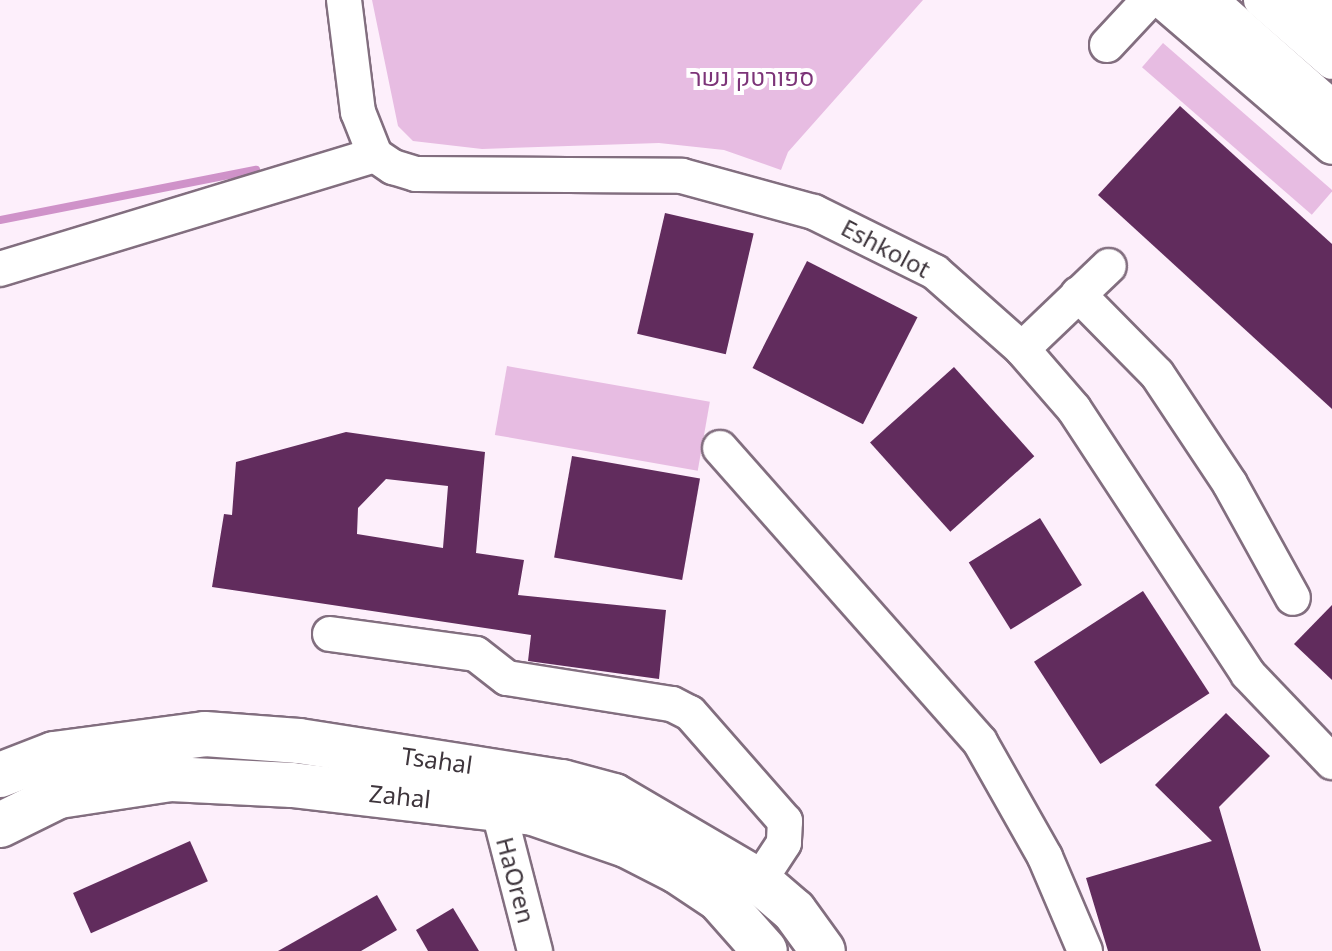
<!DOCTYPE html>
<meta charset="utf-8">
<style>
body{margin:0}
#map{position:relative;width:1332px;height:951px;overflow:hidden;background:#fdeffb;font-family:"Noto Sans",Heebo,sans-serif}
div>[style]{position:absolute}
.green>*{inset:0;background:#e7bce2;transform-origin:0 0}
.stream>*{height:8px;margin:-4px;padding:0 4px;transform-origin:4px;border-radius:4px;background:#cf92c9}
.building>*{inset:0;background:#612c5d;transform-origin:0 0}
.roads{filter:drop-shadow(2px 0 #826e7f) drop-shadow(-2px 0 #826e7f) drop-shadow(0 2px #826e7f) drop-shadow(0 -2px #826e7f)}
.minor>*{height:34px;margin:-17px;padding:0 17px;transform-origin:17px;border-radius:17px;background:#fff}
.major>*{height:44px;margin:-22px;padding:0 22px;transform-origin:22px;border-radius:22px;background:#fff}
span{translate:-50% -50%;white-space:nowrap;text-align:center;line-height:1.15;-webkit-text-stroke:8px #fff;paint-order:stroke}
.park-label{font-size:24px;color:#7c3478}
.street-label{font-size:24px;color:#3e353c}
</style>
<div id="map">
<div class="green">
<div style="clip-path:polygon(372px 0,923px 0,788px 152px,781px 170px,724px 150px,659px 143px,482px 149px,413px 141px,398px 126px)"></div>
<div style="left:1163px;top:43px;width:225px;height:32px;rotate:41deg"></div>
<div style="left:507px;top:366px;width:206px;height:70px;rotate:10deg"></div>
</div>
<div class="stream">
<div style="left:0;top:220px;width:261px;rotate:-11.1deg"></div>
</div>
<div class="building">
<div style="clip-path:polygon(1180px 106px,1332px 244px,1332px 409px,1098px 195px)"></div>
<div style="left:665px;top:213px;width:91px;height:124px;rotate:13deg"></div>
<div style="left:807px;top:261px;width:124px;height:120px;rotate:27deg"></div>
<div style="left:954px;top:367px;width:120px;height:113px;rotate:48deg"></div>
<div style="clip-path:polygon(evenodd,346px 432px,485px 452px,476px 553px,524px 560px,518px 595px,666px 610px,659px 679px,528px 661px,531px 635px,212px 587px,224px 514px,232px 515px,236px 462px,346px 432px,386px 479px,448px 486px,443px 548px,357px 534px,358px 508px,386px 479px)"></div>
<div style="left:572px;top:456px;width:130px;height:103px;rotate:10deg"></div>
<div style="left:1040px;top:518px;width:79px;height:84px;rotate:58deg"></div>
<div style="left:1143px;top:591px;width:122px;height:130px;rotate:57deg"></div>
<div style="clip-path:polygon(1332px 605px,1332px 680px,1294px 644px)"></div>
<div style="clip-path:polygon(1226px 713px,1270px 756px,1219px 807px,1261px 951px,1108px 951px,1086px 878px,1212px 841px,1155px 785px)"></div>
<div style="left:190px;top:841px;width:44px;height:128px;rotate:66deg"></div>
<div style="clip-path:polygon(377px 895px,397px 930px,361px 951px,278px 951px)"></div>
<div style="clip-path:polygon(453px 908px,479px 951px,428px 951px,416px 930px)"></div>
</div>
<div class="roads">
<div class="minor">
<div style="left:344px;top:0;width:113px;rotate:82.9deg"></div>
<div style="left:358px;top:112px;width:46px;rotate:68.4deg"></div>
<div style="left:375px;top:155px;width:22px;rotate:34deg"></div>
<div style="left:393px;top:167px;width:24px;rotate:17deg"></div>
<div style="left:416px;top:174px;width:266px;rotate:0.4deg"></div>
<div style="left:682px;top:176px;width:137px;rotate:15.3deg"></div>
<div style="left:814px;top:212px;width:135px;rotate:26.4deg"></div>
<div style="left:935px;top:272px;width:116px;rotate:41.5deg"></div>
<div style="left:1022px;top:349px;width:79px;rotate:49.1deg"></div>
<div style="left:1074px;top:409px;width:317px;rotate:56.7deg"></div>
<div style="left:1248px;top:674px;width:122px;rotate:46.3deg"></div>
<div style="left:1161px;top:0;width:225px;rotate:40.7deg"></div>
<div style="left:1261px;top:0;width:94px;rotate:41.1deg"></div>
<div style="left:1107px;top:45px;width:62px;rotate:-47deg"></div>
<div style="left:0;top:269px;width:392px;rotate:-16.9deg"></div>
<div style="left:1078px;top:294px;width:112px;rotate:45.4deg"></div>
<div style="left:1157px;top:374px;width:132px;rotate:56.4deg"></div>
<div style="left:1230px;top:484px;width:130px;rotate:61.1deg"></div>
<div style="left:1022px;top:349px;width:120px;rotate:-43.7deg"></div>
<div style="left:720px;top:448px;width:392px;rotate:48.5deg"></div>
<div style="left:980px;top:742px;width:132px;rotate:60.5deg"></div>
<div style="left:1045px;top:857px;width:102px;rotate:66.9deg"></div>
<div style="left:330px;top:634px;width:147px;rotate:7.8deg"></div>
<div style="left:476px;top:654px;width:39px;rotate:38deg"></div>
<div style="left:507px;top:678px;width:167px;rotate:9deg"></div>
<div style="left:672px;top:704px;width:20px;rotate:27deg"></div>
<div style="left:690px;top:713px;width:144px;rotate:48.7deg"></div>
<div style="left:785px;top:821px;width:22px;rotate:93deg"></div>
<div style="left:784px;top:843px;width:45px;rotate:123.3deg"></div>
<div style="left:498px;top:808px;width:148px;rotate:75.5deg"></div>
</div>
<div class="major">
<div style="left:1203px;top:0;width:172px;rotate:41.5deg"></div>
<div style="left:1308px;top:0;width:32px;rotate:41deg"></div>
<div style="left:0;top:775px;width:58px;rotate:-21.3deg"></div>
<div style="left:54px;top:754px;width:152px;rotate:-7.5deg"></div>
<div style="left:205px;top:734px;width:94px;rotate:4.3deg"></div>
<div style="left:299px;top:741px;width:266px;rotate:8.9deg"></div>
<div style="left:562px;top:782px;width:54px;rotate:15.1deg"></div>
<div style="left:614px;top:796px;width:168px;rotate:30.4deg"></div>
<div style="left:759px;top:881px;width:46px;rotate:40.6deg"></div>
<div style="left:794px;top:911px;width:49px;rotate:54.1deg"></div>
<div style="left:0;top:825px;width:66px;rotate:-26.2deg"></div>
<div style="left:59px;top:796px;width:113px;rotate:-8.6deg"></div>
<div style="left:171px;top:779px;width:121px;rotate:2.8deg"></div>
<div style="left:292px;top:785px;width:243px;rotate:6.6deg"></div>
<div style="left:533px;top:813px;width:98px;rotate:19deg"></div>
<div style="left:626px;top:845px;width:57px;rotate:27deg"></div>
<div style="left:677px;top:871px;width:50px;rotate:33.7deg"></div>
<div style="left:719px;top:899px;width:69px;rotate:48.5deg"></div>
</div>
</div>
<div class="park-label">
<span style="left:752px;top:77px">ספורטק נשר</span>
</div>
<div class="street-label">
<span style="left:886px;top:248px;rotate:28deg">Eshkolot</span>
<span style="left:437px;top:760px;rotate:8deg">Tsahal</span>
<span style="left:400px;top:796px;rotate:6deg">Zahal</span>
<span style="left:516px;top:880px;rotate:75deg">HaOren</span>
</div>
</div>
